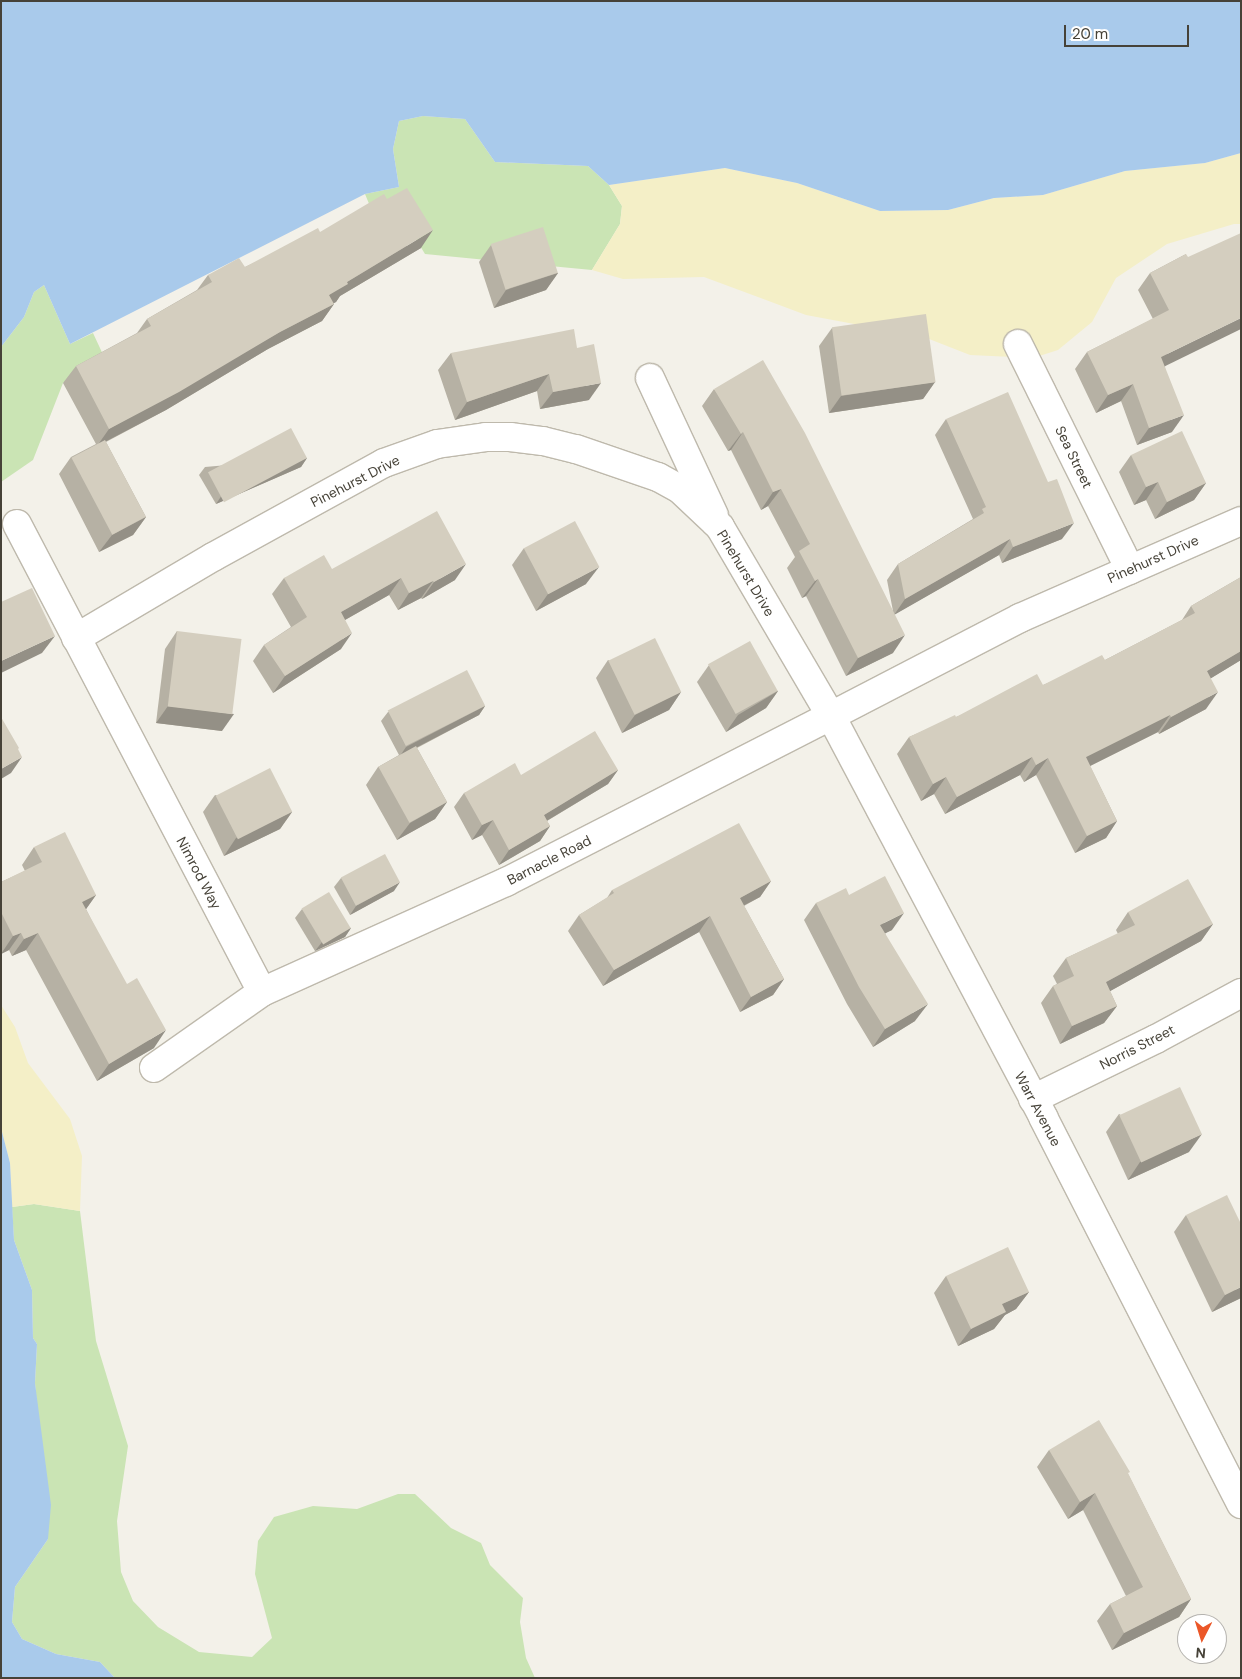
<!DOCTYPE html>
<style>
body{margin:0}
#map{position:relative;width:1242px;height:1679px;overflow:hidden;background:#f3f1e9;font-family:"DM Sans",sans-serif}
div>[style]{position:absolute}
.green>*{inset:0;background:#cae4b4}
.sand>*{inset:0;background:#f4efc7}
.water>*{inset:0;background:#a9caeb}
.roads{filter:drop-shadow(1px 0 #beb9ac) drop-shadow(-1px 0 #beb9ac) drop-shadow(0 1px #beb9ac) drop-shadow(0 -1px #beb9ac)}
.minor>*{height:28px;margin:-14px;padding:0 14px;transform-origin:14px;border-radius:14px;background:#fff}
.wall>*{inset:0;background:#b6b1a4}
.shaded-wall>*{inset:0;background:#949086}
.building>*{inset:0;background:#d4cebf;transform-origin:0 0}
span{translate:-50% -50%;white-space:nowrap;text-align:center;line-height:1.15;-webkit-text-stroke:5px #fff;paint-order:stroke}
.street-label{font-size:14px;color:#464238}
.frame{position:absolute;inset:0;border:2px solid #464238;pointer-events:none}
.north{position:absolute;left:1177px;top:1614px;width:50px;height:50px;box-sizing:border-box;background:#fff;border:1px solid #b5b3af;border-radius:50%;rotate:185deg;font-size:14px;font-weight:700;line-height:20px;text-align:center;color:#464238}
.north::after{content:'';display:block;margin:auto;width:18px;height:22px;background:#eb5728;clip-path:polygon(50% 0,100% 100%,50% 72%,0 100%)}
.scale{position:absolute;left:1064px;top:25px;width:125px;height:22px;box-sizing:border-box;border:2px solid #464238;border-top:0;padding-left:6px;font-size:15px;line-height:18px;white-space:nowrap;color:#464238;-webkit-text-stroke:4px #fff;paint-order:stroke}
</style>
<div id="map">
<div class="green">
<div style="clip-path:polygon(423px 116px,465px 119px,495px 162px,588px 166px,609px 185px,622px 206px,620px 224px,592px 270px,425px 254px,395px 205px,372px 211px,365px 194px,399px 187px,393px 149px,399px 121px)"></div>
<div style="clip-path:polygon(44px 285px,70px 344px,93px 333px,106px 361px,63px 383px,33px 460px,1px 482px,1px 347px,24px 317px,34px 292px)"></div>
<div style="clip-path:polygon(34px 1204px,80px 1211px,96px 1341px,128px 1446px,117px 1521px,121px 1572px,133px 1601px,158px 1627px,199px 1652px,252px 1657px,272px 1638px,255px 1574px,258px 1541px,274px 1517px,313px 1506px,357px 1509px,398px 1494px,415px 1494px,451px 1528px,481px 1543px,490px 1565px,523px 1598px,520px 1622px,526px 1658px,535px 1678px,115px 1678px,100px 1662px,56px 1654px,22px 1639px,12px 1622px,15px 1587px,48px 1539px,35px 1383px,37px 1344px,33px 1338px,32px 1290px,14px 1240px,12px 1207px)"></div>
</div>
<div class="sand">
<div style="clip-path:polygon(1241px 153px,1241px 224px,1234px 224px,1167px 244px,1116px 278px,1092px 322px,1058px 350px,1033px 358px,970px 355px,924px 337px,806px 315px,704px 277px,623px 279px,592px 270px,620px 224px,622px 206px,609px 185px,725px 168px,797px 183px,880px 211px,948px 210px,994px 198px,1043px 195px,1125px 171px,1205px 163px)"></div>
<div style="clip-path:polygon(1px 1005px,15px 1027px,28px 1063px,70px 1119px,82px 1156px,80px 1211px,34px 1204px,12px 1207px,10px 1163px,1px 1128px)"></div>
</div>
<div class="water">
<div style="clip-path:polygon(1px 1px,1241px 1px,1241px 153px,1205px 163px,1125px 171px,1043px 195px,994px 198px,948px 210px,880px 211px,797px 183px,725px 168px,609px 185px,588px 166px,495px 162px,465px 119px,423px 116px,399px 121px,393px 149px,399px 187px,365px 194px,70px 344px,44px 285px,34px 292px,24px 317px,1px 347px)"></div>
<div style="clip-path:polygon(1px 1128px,10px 1163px,14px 1240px,32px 1290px,33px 1338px,37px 1344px,35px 1383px,51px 1505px,48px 1539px,15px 1587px,12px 1622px,22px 1639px,56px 1654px,100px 1662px,115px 1678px,1px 1678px)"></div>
</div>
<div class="roads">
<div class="minor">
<div style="left:1018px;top:344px;width:252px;rotate:63.6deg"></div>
<div style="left:650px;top:378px;width:151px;rotate:65deg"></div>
<div style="left:17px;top:524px;width:528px;rotate:62.37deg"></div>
<div style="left:262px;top:992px;width:132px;rotate:144.9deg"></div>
<div style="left:76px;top:638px;width:159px;rotate:-30.6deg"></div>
<div style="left:213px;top:557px;width:195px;rotate:-28.8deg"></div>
<div style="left:384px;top:463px;width:56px;rotate:-19.7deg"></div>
<div style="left:437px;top:444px;width:49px;rotate:-8.1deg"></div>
<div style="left:486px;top:437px;width:24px"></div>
<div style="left:510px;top:437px;width:33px;rotate:7deg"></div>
<div style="left:543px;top:441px;width:34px;rotate:14deg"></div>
<div style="left:576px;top:449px;width:87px;rotate:18.9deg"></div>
<div style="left:658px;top:477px;width:26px;rotate:29deg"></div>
<div style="left:681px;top:490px;width:54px;rotate:43.5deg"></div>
<div style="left:720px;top:527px;width:219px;rotate:59.6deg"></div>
<div style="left:831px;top:716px;width:213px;rotate:-27.4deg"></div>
<div style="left:1020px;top:618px;width:241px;rotate:-23.7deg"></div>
<div style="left:262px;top:992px;width:268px;rotate:-24.3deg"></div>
<div style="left:506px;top:882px;width:365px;rotate:-27.1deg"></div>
<div style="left:831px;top:716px;width:454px;rotate:62.1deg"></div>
<div style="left:1043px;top:1117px;width:435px;rotate:62.9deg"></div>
<div style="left:1033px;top:1099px;width:137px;rotate:-26deg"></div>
<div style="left:1156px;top:1039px;width:97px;rotate:-28.4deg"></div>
</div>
</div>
<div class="wall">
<div style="clip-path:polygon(320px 232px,421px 248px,340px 296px,336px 302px,334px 303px,334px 304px,322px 321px,268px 349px,166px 410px,106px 442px,146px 517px,133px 535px,99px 552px,59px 474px,71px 457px,96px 444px,63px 383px,76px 366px,137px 333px,147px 319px,197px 290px,208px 275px,245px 267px)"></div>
<div style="clip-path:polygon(491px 245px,558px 273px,546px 290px,494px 308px,479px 262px)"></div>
<div style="clip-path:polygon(1186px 254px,1165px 367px,1172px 432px,1137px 445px,1121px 401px,1096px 413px,1075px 369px,1087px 352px,1153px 319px,1138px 290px,1150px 273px)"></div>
<div style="clip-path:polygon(832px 328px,935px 382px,923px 399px,829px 413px,819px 346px)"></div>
<div style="clip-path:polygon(577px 348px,589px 400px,540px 409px,537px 391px,455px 420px,438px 370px,451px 353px)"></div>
<div style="clip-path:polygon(714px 389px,893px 611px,887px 580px,898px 564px,973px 519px,935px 435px,946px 419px,1062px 539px,1002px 563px,999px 555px,895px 614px,893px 653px,846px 676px,806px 596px,802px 598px,787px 568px,795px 557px,768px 506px,761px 510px,731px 450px,728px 451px,702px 406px)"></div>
<div style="clip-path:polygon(1131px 455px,1206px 483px,1194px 500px,1155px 519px,1146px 500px,1134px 505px,1119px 472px)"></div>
<div style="clip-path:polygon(307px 458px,301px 467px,216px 504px,199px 475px,205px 467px)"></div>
<div style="clip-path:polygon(524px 548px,586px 584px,536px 611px,512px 565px)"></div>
<div style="clip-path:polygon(332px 569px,455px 580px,422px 599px,421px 598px,398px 610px,389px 595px,345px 620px,341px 649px,273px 693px,253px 661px,264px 645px,291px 627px,272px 594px,284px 578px)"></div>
<div style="clip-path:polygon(1241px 577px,1241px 660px,1211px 678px,1206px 709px,1159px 734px,1158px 732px,1090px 766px,1117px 821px,1106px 838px,1075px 853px,1036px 775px,1024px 782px,1020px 775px,945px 814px,934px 794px,921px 801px,897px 754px,909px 737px,956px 717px,1043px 685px,1105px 660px,1182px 620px,1191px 606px)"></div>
<div style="clip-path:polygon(177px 631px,222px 731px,156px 723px,165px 649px)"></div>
<div style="clip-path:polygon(608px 660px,681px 692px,669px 710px,622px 733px,596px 678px)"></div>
<div style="clip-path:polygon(709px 665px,778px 691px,766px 708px,726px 732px,697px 682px)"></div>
<div style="clip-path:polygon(485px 706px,479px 715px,417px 748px,447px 802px,435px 819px,397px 840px,366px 785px,378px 767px,399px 755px,381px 721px,388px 712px)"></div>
<div style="clip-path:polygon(618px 770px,608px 784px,547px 821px,550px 826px,540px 841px,499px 865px,482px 835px,472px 840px,454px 807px,464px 793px,521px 775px)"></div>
<div style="clip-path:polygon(215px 795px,292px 812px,280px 829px,224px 856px,203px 812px)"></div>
<div style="clip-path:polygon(34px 847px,96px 895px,86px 909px,154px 1048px,97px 1081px,26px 950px,12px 956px,9px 950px,1px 954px,1px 882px,25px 871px,22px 865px)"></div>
<div style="clip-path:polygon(341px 878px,394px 891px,350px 915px,334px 887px)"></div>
<div style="clip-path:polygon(771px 881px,760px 897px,744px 906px,784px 979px,773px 995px,740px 1012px,699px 932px,603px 986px,568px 931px,579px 915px,607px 898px,612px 890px)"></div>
<div style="clip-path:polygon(849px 895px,892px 930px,885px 933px,915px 1021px,873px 1047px,847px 1004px,804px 920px,816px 903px)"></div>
<div style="clip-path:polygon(302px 909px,351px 928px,345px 937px,315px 951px,295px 918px)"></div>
<div style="clip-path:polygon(1128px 912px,1213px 924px,1201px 941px,1110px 991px,1117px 1006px,1104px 1023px,1060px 1044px,1041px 1003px,1053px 986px,1057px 984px,1053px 976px,1066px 958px,1118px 934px,1116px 930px)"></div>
<div style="clip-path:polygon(1119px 1114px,1189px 1152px,1128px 1180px,1106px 1132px)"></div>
<div style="clip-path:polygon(1186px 1215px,1241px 1298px,1212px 1312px,1174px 1232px)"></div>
<div style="clip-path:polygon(946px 1276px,1029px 1292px,1016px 1309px,1005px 1315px,994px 1329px,958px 1346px,934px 1293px)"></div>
<div style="clip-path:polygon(1049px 1450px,1128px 1474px,1191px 1599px,1179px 1617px,1112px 1650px,1097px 1621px,1110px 1604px,1126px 1596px,1083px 1510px,1068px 1519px,1037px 1467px)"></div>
</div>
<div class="shaded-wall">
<div style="clip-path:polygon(433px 230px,421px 248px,340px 296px,336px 302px,317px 312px,329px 295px,347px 282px)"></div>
<div style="clip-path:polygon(558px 273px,546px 290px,494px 308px,506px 290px)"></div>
<div style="clip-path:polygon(334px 304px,322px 321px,268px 349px,166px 410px,97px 446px,109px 429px,280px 332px)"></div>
<div style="clip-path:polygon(1241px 318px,1241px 329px,1149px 374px,1161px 357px)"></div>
<div style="clip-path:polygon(549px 374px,537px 391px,455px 420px,467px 402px)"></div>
<div style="clip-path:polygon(935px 382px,923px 399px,829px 413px,841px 396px)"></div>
<div style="clip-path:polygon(601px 383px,589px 400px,540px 409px,553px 392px)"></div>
<div style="clip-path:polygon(1133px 384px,1121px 401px,1096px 413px,1108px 395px)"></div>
<div style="clip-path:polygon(1184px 415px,1172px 432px,1137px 445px,1149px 428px)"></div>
<div style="clip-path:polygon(743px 432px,731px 450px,728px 451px,741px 434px)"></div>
<div style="clip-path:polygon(307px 458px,301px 467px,216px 504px,222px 495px)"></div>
<div style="clip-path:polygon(1158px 482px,1146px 500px,1134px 505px,1146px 487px)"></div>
<div style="clip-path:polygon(1206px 483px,1194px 500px,1155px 519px,1167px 502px)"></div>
<div style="clip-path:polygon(781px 489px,768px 506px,761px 510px,773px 492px)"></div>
<div style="clip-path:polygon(146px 517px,133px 535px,99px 552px,112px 535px)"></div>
<div style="clip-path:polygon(1074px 523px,1062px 539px,1002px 563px,1013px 547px)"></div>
<div style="clip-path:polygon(1010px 539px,999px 555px,894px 615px,905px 599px)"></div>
<div style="clip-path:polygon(466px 564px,455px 580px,422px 599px,434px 582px)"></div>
<div style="clip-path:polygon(599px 567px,586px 584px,536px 611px,548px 594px)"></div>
<div style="clip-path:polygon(401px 578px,389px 595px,329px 629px,341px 612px)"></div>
<div style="clip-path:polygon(818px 579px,806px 596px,802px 598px,815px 581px)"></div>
<div style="clip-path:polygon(433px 581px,421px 598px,398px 610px,409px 593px)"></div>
<div style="clip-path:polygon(352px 633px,341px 649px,273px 693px,285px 676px)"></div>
<div style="clip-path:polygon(905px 635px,893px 653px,846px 676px,858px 658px)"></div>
<div style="clip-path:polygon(55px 636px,42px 653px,1px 673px,1px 661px)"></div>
<div style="clip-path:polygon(1241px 651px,1241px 660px,1195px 688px,1207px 671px)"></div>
<div style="clip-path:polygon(778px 691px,766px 708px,726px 732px,738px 715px)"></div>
<div style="clip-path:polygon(681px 692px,669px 710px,622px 733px,635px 715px)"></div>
<div style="clip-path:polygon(1218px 692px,1206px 709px,1159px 734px,1171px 717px)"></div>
<div style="clip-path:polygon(168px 706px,234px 714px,222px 731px,156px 723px)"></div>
<div style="clip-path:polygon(485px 706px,479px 715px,400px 756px,406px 747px)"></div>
<div style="clip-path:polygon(1170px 715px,1158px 732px,1074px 774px,1086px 757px)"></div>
<div style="clip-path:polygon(22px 757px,11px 773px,1px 779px,1px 769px)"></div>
<div style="clip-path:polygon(1032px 757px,1020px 775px,945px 814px,957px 797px)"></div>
<div style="clip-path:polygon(1048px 758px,1036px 775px,1024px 782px,1036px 765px)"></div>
<div style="clip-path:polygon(618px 770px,608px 784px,533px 829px,544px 815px)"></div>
<div style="clip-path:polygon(946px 777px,934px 794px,921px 801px,933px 784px)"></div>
<div style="clip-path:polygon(447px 802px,435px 819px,397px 840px,410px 823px)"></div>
<div style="clip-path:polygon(292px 812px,280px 829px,224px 856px,236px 838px)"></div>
<div style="clip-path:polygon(493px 820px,482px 835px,472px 840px,482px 825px)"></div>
<div style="clip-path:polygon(1117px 821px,1106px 838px,1075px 853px,1087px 836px)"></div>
<div style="clip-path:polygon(550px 826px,540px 841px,499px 865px,509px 850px)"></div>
<div style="clip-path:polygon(771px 881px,760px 897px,729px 913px,740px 898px)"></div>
<div style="clip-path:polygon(400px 882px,394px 891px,350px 915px,356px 906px)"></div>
<div style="clip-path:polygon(96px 895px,84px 912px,82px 902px)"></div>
<div style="clip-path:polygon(904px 913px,892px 930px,868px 942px,880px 925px)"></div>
<div style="clip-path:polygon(710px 916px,699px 932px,603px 986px,614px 970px)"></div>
<div style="clip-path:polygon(1213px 924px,1201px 941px,1094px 1000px,1106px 982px)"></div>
<div style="clip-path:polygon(351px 928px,345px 937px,315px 951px,322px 942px)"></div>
<div style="clip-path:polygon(21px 933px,9px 950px,1px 954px,13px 936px)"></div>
<div style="clip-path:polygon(38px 933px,26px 950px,12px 956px,24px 939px)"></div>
<div style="clip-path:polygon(784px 979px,773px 995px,740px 1012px,751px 997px)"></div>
<div style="clip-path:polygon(928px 1004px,915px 1021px,873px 1047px,885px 1029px)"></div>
<div style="clip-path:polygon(1117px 1006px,1104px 1023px,1060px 1044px,1072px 1026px)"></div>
<div style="clip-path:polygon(166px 1030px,154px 1048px,97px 1081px,109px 1064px)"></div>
<div style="clip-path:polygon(1202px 1134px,1189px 1152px,1128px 1180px,1140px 1162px)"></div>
<div style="clip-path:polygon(1241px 1287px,1241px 1298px,1212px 1312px,1225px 1295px)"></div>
<div style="clip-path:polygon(1029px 1292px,1016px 1309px,1005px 1315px,994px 1329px,958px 1346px,971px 1329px,1002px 1304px)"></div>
<div style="clip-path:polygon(1095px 1493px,1083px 1510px,1068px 1519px,1080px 1502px)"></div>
<div style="clip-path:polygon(1191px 1599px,1179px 1617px,1112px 1650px,1124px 1633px)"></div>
</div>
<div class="building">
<div style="clip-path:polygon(407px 188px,433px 230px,347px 282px,348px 284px,329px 295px,334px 304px,280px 332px,179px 392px,109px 429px,76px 366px,151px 326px,147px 319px,212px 282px,208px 275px,239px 258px,245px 267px,318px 228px,320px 232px,384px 194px,387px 199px)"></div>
<div style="left:543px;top:227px;width:48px;height:55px;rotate:72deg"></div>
<div style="clip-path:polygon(1241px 233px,1241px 318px,1161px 357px,1184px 415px,1149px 428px,1133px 384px,1108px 395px,1087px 352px,1169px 310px,1150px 273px,1186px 254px,1188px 257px)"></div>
<div style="left:926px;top:314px;width:69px;height:95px;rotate:82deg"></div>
<div style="clip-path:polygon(574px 329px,577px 348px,594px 344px,601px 383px,553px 392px,549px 374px,467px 402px,451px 353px)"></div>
<div style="clip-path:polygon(763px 360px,805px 433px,905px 635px,858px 658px,818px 579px,815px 581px,799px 551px,810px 544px,781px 489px,773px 492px,743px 432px,741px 434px,714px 389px)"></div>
<div style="clip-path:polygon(1008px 392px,1048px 482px,1057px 479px,1074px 523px,1013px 547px,1010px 539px,905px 599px,898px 564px,984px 513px,982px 509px,986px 507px,946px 419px)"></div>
<div style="left:291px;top:428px;width:34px;height:94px;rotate:62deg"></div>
<div style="clip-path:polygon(1182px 431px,1206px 483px,1167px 502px,1158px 482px,1146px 487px,1131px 455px)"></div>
<div style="left:105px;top:440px;width:87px;height:38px;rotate:62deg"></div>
<div style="clip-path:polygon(437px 511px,466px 564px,434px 582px,433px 581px,409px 593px,401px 578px,341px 612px,352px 633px,285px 676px,264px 645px,307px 617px,284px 578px,324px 555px,332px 569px)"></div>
<div style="left:575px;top:521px;width:52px;height:58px;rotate:62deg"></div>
<div style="clip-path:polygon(1241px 577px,1241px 651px,1207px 671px,1218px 692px,1171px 717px,1170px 715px,1086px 757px,1117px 821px,1087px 836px,1048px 758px,1036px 765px,1032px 757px,957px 797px,946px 777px,933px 784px,909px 737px,955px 715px,956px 717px,1037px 674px,1043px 685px,1102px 655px,1105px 660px,1195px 613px,1191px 606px)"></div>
<div style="clip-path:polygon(32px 588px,55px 636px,1px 661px,1px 602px)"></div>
<div style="left:177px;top:631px;width:65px;height:76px;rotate:7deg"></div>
<div style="left:655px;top:638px;width:60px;height:52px;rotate:64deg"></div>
<div style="left:750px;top:641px;width:57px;height:48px;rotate:61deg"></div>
<div style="left:467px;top:670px;width:40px;height:89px;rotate:63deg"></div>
<div style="clip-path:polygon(1px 717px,19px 748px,18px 749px,22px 757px,1px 769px)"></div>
<div style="clip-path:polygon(595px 731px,618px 770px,544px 815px,550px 826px,509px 850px,493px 820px,482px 825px,464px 793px,515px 763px,521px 775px)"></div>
<div style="left:416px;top:746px;width:64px;height:43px;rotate:61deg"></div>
<div style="left:270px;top:768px;width:49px;height:61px;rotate:63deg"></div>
<div style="clip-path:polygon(739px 823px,771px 881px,740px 898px,784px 979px,751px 997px,710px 916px,614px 970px,579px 915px,614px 893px,612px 890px)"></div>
<div style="clip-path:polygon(65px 832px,96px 895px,82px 902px,127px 984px,137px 978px,166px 1030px,109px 1064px,38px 933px,24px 939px,21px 933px,13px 936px,1px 912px,1px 882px,42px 862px,34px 847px)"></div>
<div style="left:385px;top:854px;width:32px;height:50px;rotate:62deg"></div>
<div style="clip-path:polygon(885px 876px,904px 913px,880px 925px,928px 1004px,885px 1029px,859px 987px,816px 903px,846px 888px,849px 895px)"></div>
<div style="clip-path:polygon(1188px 879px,1213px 924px,1106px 982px,1117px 1006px,1072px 1026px,1053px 986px,1074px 976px,1066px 958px,1135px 925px,1128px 912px)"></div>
<div style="left:329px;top:892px;width:42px;height:32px;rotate:59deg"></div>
<div style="left:1180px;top:1087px;width:52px;height:67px;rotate:65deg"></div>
<div style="clip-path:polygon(1227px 1195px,1241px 1224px,1241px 1287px,1225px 1295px,1186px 1215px)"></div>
<div style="clip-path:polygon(1008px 1247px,1029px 1292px,1002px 1304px,1006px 1312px,971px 1329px,946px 1276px)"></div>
<div style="clip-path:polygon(1099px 1420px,1130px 1472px,1128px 1473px,1191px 1599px,1124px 1633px,1110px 1604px,1143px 1587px,1095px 1493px,1080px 1502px,1049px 1450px)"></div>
</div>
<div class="street-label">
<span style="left:1074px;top:457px;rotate:64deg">Sea Street</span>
<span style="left:355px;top:481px;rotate:-27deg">Pinehurst Drive</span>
<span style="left:1153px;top:559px;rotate:-24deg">Pinehurst Drive</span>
<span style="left:746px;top:573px;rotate:59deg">Pinehurst Drive</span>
<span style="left:549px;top:860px;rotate:-27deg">Barnacle Road</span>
<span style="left:199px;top:873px;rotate:62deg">Nimrod Way</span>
<span style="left:1137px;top:1047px;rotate:-27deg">Norris Street</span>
<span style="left:1038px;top:1109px;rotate:62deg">Warr Avenue</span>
</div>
<div class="frame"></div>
<div class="north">N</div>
<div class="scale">20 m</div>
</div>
